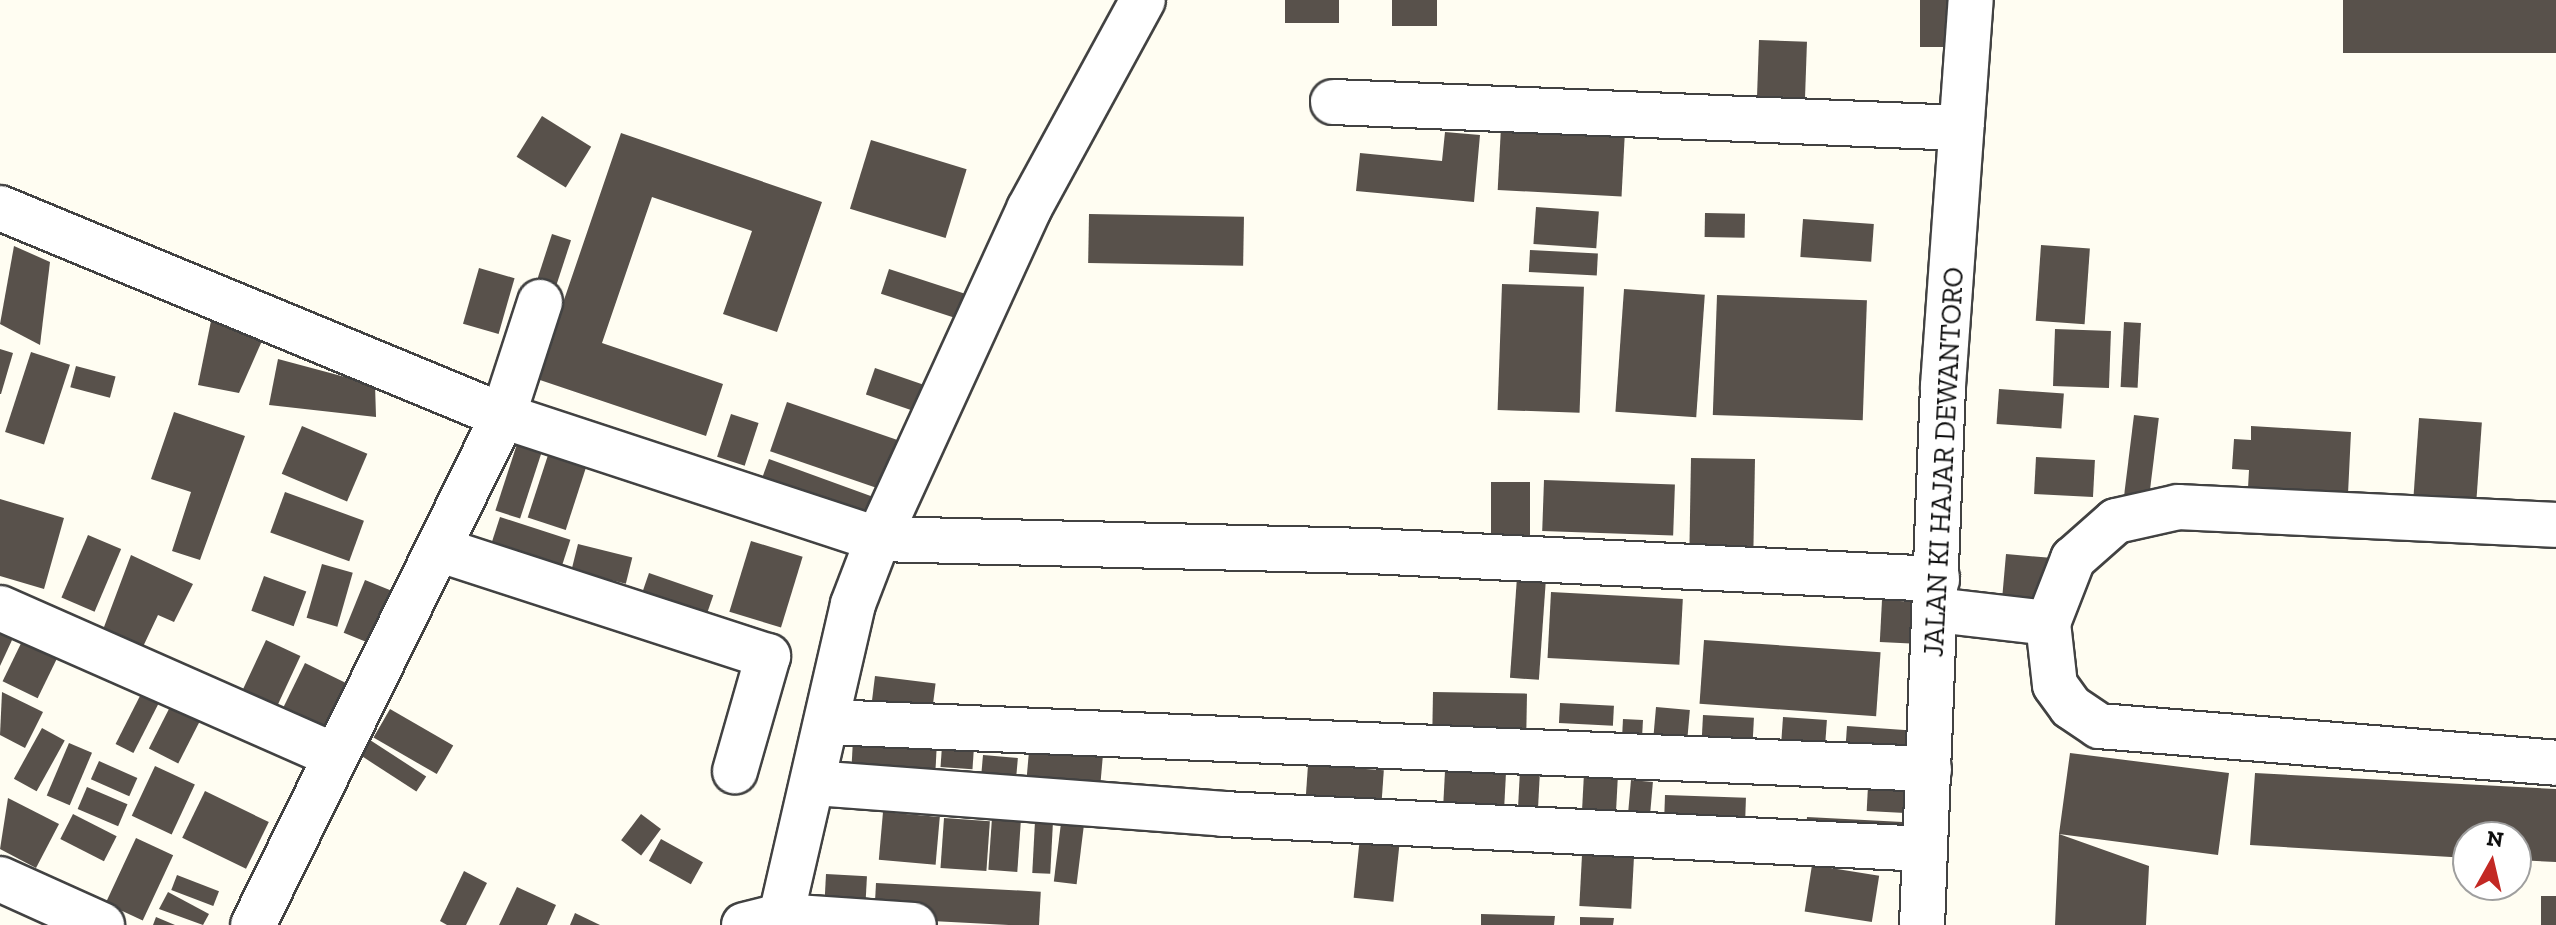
<!DOCTYPE html>
<style>
body{margin:0}
#map{position:relative;width:2556px;height:925px;overflow:hidden;background:#fffdf2;font-family:"Zilla Slab",serif}
div>[style]{position:absolute}
.building>*{inset:0;background:#58514b;transform-origin:0 0}
.roads{filter:drop-shadow(2px 0 #424242) drop-shadow(-2px 0 #424242) drop-shadow(0 2px #424242) drop-shadow(0 -2px #424242)}
.minor>*{height:44px;margin:-22px;padding:0 22px;transform-origin:22px;border-radius:22px;background:#fff}
span{translate:-50% -50%;white-space:nowrap;text-align:center;line-height:1.15;-webkit-text-stroke:8px #fff;paint-order:stroke}
.street-label{font-size:28px;color:#0f0f0f}
.north{position:absolute;left:2452px;top:821px;width:80px;height:80px;box-sizing:border-box;background:#fff;border:2px solid #9f9f9f;border-radius:50%;rotate:8deg;font-size:22px;font-weight:700;line-height:32px;text-align:center;color:#0f0f0f}
.north::after{content:'';display:block;margin:auto;width:28px;height:36px;background:#c32924;clip-path:polygon(50% 0,100% 100%,50% 72%,0 100%)}
</style>
<div id="map">
<div class="building">
<div style="left:1285px;top:0;width:54px;height:23px"></div>
<div style="left:1392px;top:0;width:45px;height:26px"></div>
<div style="left:1920px;top:0;width:35px;height:47px"></div>
<div style="left:2343px;top:0;width:213px;height:53px"></div>
<div style="left:1759px;top:40px;width:48px;height:56px;rotate:2deg"></div>
<div style="left:542px;top:116px;width:58px;height:48px;rotate:32deg"></div>
<div style="left:1501px;top:127px;width:124px;height:63px;rotate:3deg"></div>
<div style="clip-path:polygon(1445px 132px,1480px 135px,1474px 202px,1356px 191px,1360px 153px,1442px 161px)"></div>
<div style="clip-path:polygon(621px 133px,822px 202px,777px 332px,723px 314px,752px 231px,652px 197px,602px 343px,723px 384px,706px 436px,537px 379px)"></div>
<div style="left:871px;top:140px;width:100px;height:72px;rotate:17deg"></div>
<div style="left:1536px;top:207px;width:63px;height:37px;rotate:4deg"></div>
<div style="left:1705px;top:213px;width:40px;height:24px;rotate:1deg"></div>
<div style="left:1089px;top:214px;width:155px;height:49px;rotate:1deg"></div>
<div style="left:1803px;top:219px;width:71px;height:38px;rotate:4deg"></div>
<div style="left:552px;top:234px;width:20px;height:48px;rotate:18deg"></div>
<div style="left:2041px;top:245px;width:49px;height:76px;rotate:4deg"></div>
<div style="clip-path:polygon(14px 246px,50px 262px,40px 345px,0 324px)"></div>
<div style="left:1530px;top:250px;width:68px;height:22px;rotate:3deg"></div>
<div style="left:479px;top:268px;width:37px;height:58px;rotate:16deg"></div>
<div style="left:889px;top:269px;width:100px;height:26px;rotate:18deg"></div>
<div style="left:1502px;top:284px;width:82px;height:126px;rotate:2deg"></div>
<div style="left:1624px;top:289px;width:81px;height:123px;rotate:4deg"></div>
<div style="left:1717px;top:295px;width:150px;height:120px;rotate:2deg"></div>
<div style="clip-path:polygon(211px 321px,265px 334px,239px 393px,198px 385px)"></div>
<div style="left:2124px;top:322px;width:17px;height:65px;rotate:3deg"></div>
<div style="left:2055px;top:329px;width:56px;height:57px;rotate:2deg"></div>
<div style="clip-path:polygon(0 349px,13px 353px,1px 394px,0 394px)"></div>
<div style="left:31px;top:352px;width:41px;height:84px;rotate:18deg"></div>
<div style="clip-path:polygon(278px 359px,375px 385px,376px 417px,269px 405px)"></div>
<div style="left:76px;top:366px;width:41px;height:22px;rotate:15deg"></div>
<div style="left:875px;top:368px;width:56px;height:28px;rotate:19deg"></div>
<div style="left:1999px;top:389px;width:65px;height:35px;rotate:4deg"></div>
<div style="left:787px;top:402px;width:133px;height:52px;rotate:19deg"></div>
<div style="clip-path:polygon(174px 412px,245px 436px,200px 560px,172px 551px,191px 492px,151px 479px)"></div>
<div style="left:731px;top:414px;width:29px;height:45px;rotate:18deg"></div>
<div style="left:2134px;top:415px;width:25px;height:86px;rotate:7deg"></div>
<div style="left:2419px;top:418px;width:63px;height:93px;rotate:4deg"></div>
<div style="left:302px;top:426px;width:71px;height:52px;rotate:23deg"></div>
<div style="clip-path:polygon(2251px 426px,2351px 432px,2348px 494px,2248px 488px,2249px 470px,2232px 469px,2234px 439px,2251px 440px)"></div>
<div style="left:517px;top:444px;width:26px;height:70px;rotate:18deg"></div>
<div style="left:549px;top:452px;width:40px;height:69px;rotate:18deg"></div>
<div style="left:2036px;top:457px;width:59px;height:37px;rotate:3deg"></div>
<div style="left:1691px;top:458px;width:64px;height:94px;rotate:1deg"></div>
<div style="left:769px;top:459px;width:125px;height:22px;rotate:20deg"></div>
<div style="left:1544px;top:480px;width:131px;height:51px;rotate:2deg"></div>
<div style="left:1491px;top:482px;width:39px;height:58px"></div>
<div style="left:285px;top:492px;width:84px;height:43px;rotate:20deg"></div>
<div style="clip-path:polygon(0 499px,64px 518px,44px 589px,0 576px)"></div>
<div style="left:500px;top:517px;width:74px;height:43px;rotate:18deg"></div>
<div style="left:88px;top:535px;width:36px;height:68px;rotate:23deg"></div>
<div style="left:751px;top:541px;width:54px;height:74px;rotate:17deg"></div>
<div style="left:578px;top:544px;width:56px;height:27px;rotate:14deg"></div>
<div style="left:2006px;top:554px;width:47px;height:50px;rotate:5deg"></div>
<div style="clip-path:polygon(131px 555px,193px 584px,174px 622px,158px 615px,140px 653px,101px 635px)"></div>
<div style="left:322px;top:564px;width:32px;height:56px;rotate:16deg"></div>
<div style="left:649px;top:573px;width:68px;height:32px;rotate:19deg"></div>
<div style="left:264px;top:576px;width:45px;height:37px;rotate:20deg"></div>
<div style="left:1517px;top:577px;width:29px;height:101px;rotate:4deg"></div>
<div style="left:365px;top:580px;width:32px;height:57px;rotate:22deg"></div>
<div style="left:1551px;top:592px;width:132px;height:66px;rotate:3deg"></div>
<div style="left:1882px;top:600px;width:36px;height:42px;rotate:3deg"></div>
<div style="clip-path:polygon(0 616px,19px 625px,0 666px)"></div>
<div style="left:28px;top:629px;width:39px;height:58px;rotate:26deg"></div>
<div style="left:266px;top:640px;width:38px;height:58px;rotate:25deg"></div>
<div style="left:1704px;top:640px;width:177px;height:64px;rotate:4deg"></div>
<div style="left:305px;top:663px;width:57px;height:62px;rotate:26deg"></div>
<div style="left:875px;top:676px;width:61px;height:37px;rotate:7deg"></div>
<div style="clip-path:polygon(2px 692px,43px 712px,25px 748px,0 735px)"></div>
<div style="left:1433px;top:692px;width:94px;height:38px;rotate:1deg"></div>
<div style="left:141px;top:694px;width:20px;height:56px;rotate:27deg"></div>
<div style="left:172px;top:703px;width:33px;height:51px;rotate:27deg"></div>
<div style="left:1560px;top:703px;width:54px;height:20px;rotate:3deg"></div>
<div style="left:1656px;top:707px;width:34px;height:31px;rotate:5deg"></div>
<div style="left:390px;top:709px;width:73px;height:33px;rotate:30deg"></div>
<div style="left:1703px;top:715px;width:51px;height:41px;rotate:3deg"></div>
<div style="left:1783px;top:717px;width:44px;height:38px;rotate:4deg"></div>
<div style="left:1623px;top:719px;width:20px;height:33px;rotate:3deg"></div>
<div style="left:1847px;top:726px;width:72px;height:21px;rotate:4deg"></div>
<div style="left:42px;top:728px;width:26px;height:58px;rotate:29deg"></div>
<div style="left:853px;top:739px;width:84px;height:39px;rotate:3deg"></div>
<div style="left:370px;top:740px;width:67px;height:18px;rotate:33deg"></div>
<div style="left:69px;top:743px;width:25px;height:57px;rotate:23deg"></div>
<div style="left:942px;top:746px;width:32px;height:21px;rotate:4deg"></div>
<div style="left:1029px;top:751px;width:74px;height:44px;rotate:5deg"></div>
<div style="clip-path:polygon(2070px 753px,2229px 773px,2218px 855px,2059px 834px,2149px 866px,2146px 925px,2055px 925px,2059px 834px)"></div>
<div style="left:983px;top:755px;width:35px;height:35px;rotate:5deg"></div>
<div style="left:99px;top:761px;width:42px;height:20px;rotate:24deg"></div>
<div style="left:1308px;top:765px;width:76px;height:45px;rotate:4deg"></div>
<div style="left:155px;top:766px;width:44px;height:55px;rotate:25deg"></div>
<div style="left:1520px;top:770px;width:20px;height:54px;rotate:3deg"></div>
<div style="left:1445px;top:771px;width:61px;height:48px;rotate:3deg"></div>
<div style="left:1584px;top:773px;width:34px;height:46px;rotate:3deg"></div>
<div style="clip-path:polygon(2255px 773px,2556px 789px,2556px 862px,2516px 860px,2516px 837px,2468px 837px,2468px 858px,2250px 845px)"></div>
<div style="left:1631px;top:780px;width:22px;height:44px;rotate:5deg"></div>
<div style="left:1868px;top:786px;width:53px;height:25px;rotate:3deg"></div>
<div style="left:87px;top:787px;width:44px;height:24px;rotate:23deg"></div>
<div style="left:205px;top:791px;width:71px;height:52px;rotate:26deg"></div>
<div style="left:1665px;top:795px;width:81px;height:34px;rotate:2deg"></div>
<div style="clip-path:polygon(8px 798px,59px 824px,36px 868px,0 849px)"></div>
<div style="left:883px;top:812px;width:57px;height:48px;rotate:5deg"></div>
<div style="left:73px;top:814px;width:49px;height:28px;rotate:27deg"></div>
<div style="left:641px;top:814px;width:25px;height:33px;rotate:37deg"></div>
<div style="left:1807px;top:817px;width:115px;height:22px;rotate:3deg"></div>
<div style="left:944px;top:818px;width:46px;height:50px;rotate:4deg"></div>
<div style="left:992px;top:818px;width:29px;height:52px;rotate:4deg"></div>
<div style="left:1035px;top:821px;width:18px;height:52px;rotate:3deg"></div>
<div style="left:1061px;top:823px;width:23px;height:59px;rotate:7deg"></div>
<div style="left:1360px;top:837px;width:40px;height:61px;rotate:6deg"></div>
<div style="left:136px;top:838px;width:41px;height:72px;rotate:25deg"></div>
<div style="left:661px;top:839px;width:48px;height:25px;rotate:29deg"></div>
<div style="left:1582px;top:855px;width:52px;height:51px;rotate:3deg"></div>
<div style="left:1812px;top:865px;width:68px;height:47px;rotate:9deg"></div>
<div style="clip-path:polygon(464px 871px,487px 883px,466px 925px,447px 925px,440px 921px)"></div>
<div style="left:826px;top:874px;width:41px;height:39px;rotate:3deg"></div>
<div style="left:177px;top:875px;width:45px;height:16px;rotate:21deg"></div>
<div style="left:876px;top:883px;width:165px;height:35px;rotate:3deg"></div>
<div style="clip-path:polygon(517px 887px,556px 905px,547px 925px,499px 925px)"></div>
<div style="clip-path:polygon(168px 892px,209px 914px,203px 925px,159px 909px)"></div>
<div style="left:2541px;top:896px;width:15px;height:29px"></div>
<div style="clip-path:polygon(575px 913px,600px 925px,570px 925px)"></div>
<div style="clip-path:polygon(1481px 914px,1555px 916px,1554px 925px,1481px 925px)"></div>
<div style="clip-path:polygon(156px 917px,175px 925px,153px 925px)"></div>
<div style="clip-path:polygon(1580px 917px,1614px 918px,1613px 925px,1580px 925px)"></div>
</div>
<div class="roads">
<div class="minor">
<div style="left:1333px;top:102px;width:629px;rotate:2.37deg"></div>
<div style="left:0;top:208px;width:544px;rotate:22.47deg"></div>
<div style="left:503px;top:416px;width:395px;rotate:18.2deg"></div>
<div style="left:878px;top:539px;width:492px;rotate:1.4deg"></div>
<div style="left:1370px;top:551px;width:568px;rotate:2.83deg"></div>
<div style="left:441px;top:550px;width:344px;rotate:18deg"></div>
<div style="left:768px;top:656px;width:120px;rotate:106deg"></div>
<div style="left:0;top:608px;width:366px;rotate:23.8deg"></div>
<div style="left:1936px;top:610px;width:113px;rotate:6.6deg"></div>
<div style="left:2048px;top:623px;width:69px;rotate:-68.7deg"></div>
<div style="left:2073px;top:559px;width:57px;rotate:-41.5deg"></div>
<div style="left:2116px;top:521px;width:64px;rotate:-12.7deg"></div>
<div style="left:2178px;top:507px;width:378px;rotate:2.7deg"></div>
<div style="left:2048px;top:623px;width:62px;rotate:83.6deg"></div>
<div style="left:2055px;top:685px;width:27px;rotate:54deg"></div>
<div style="left:2071px;top:707px;width:34px;rotate:34deg"></div>
<div style="left:2099px;top:726px;width:458px;rotate:4.6deg"></div>
<div style="left:827px;top:722px;width:1103px;rotate:2.44deg"></div>
<div style="left:814px;top:783px;width:410px;rotate:4.3deg"></div>
<div style="left:1223px;top:814px;width:703px;rotate:2.85deg"></div>
<div style="left:0;top:879px;width:112px;rotate:24.3deg"></div>
<div style="left:781px;top:916px;width:320px;rotate:-77deg"></div>
<div style="left:853px;top:604px;width:70px;rotate:-69deg"></div>
<div style="left:878px;top:539px;width:363px;rotate:-65.4deg"></div>
<div style="left:1029px;top:209px;width:238px;rotate:-61.4deg"></div>
<div style="left:253px;top:925px;width:567px;rotate:-63.84deg"></div>
<div style="left:503px;top:416px;width:120px;rotate:-72deg"></div>
<div style="left:744px;top:925px;width:38px;rotate:-14deg"></div>
<div style="left:781px;top:916px;width:133px;rotate:3.9deg"></div>
<div style="left:1922px;top:925px;width:539px;rotate:-87.77deg"></div>
<div style="left:1943px;top:386px;width:387px;rotate:-85.9deg"></div>
</div>
</div>
<div class="street-label">
<span style="left:1944px;top:462px;rotate:-87deg">JALAN KI HAJAR DEWANTORO</span>
</div>
<div class="north">N</div>
</div>
